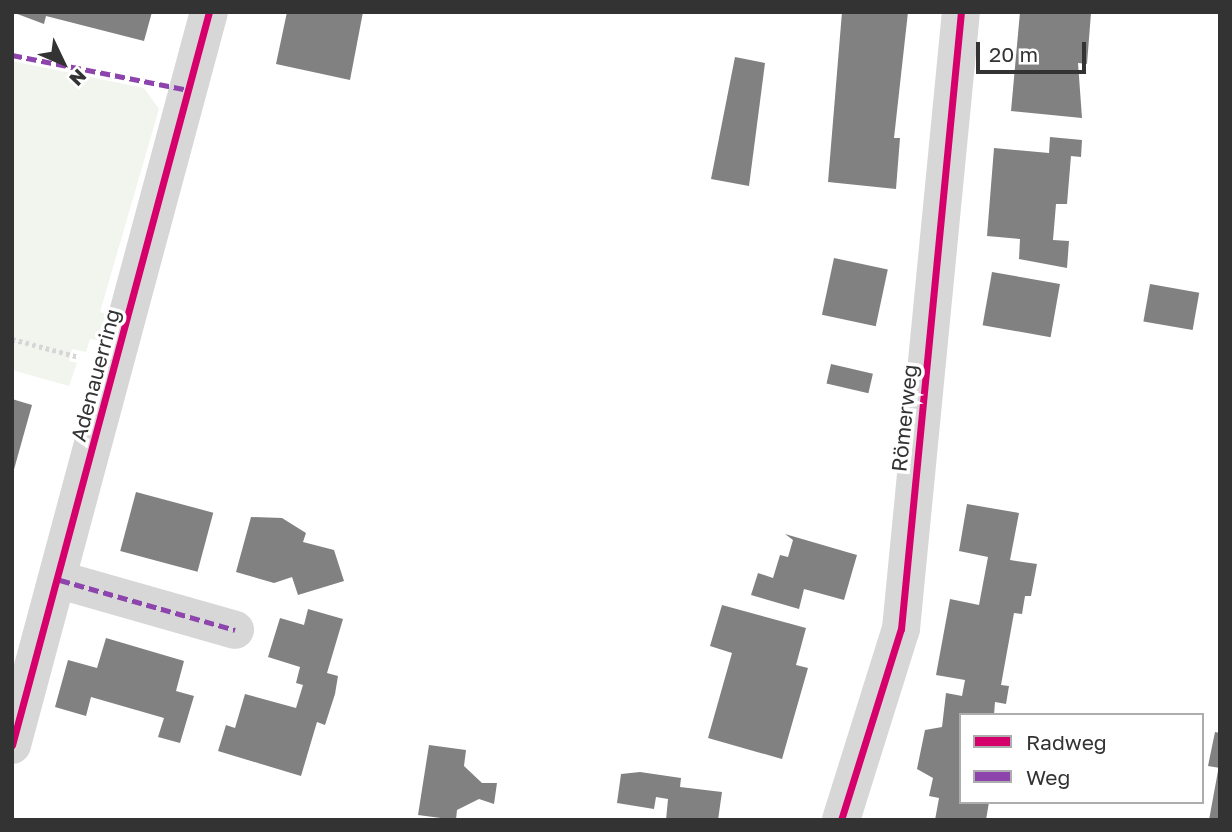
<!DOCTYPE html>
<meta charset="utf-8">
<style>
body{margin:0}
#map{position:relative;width:1232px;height:832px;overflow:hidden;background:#fff;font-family:"Golos Text",sans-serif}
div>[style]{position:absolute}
.green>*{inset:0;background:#f1f5ed}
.building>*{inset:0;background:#818181;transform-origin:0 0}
.path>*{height:4.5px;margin-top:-2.25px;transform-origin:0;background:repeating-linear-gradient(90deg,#d6d6d6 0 3.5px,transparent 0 7px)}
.minor>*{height:38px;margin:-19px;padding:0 19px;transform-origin:19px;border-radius:19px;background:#d7d7d7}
.quiet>*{height:5px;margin-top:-2.5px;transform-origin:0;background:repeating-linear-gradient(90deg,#8e44ad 0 10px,transparent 0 15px)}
.cycleway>*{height:7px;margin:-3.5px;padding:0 3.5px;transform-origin:3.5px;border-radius:3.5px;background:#d6006c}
span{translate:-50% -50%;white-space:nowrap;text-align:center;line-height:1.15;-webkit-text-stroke:7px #fff;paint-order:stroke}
.street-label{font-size:21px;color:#333}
.frame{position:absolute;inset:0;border:14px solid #333;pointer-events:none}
.legend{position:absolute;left:959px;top:713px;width:245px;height:91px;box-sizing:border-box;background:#fff;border:2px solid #adadad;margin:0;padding:9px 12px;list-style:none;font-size:21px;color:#333}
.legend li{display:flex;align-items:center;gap:14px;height:35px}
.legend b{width:35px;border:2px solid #adadad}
.north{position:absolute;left:28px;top:28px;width:70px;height:70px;-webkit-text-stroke:5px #fff;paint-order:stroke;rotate:134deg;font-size:19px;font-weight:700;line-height:28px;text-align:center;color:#333}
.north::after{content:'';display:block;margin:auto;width:24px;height:32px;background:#333;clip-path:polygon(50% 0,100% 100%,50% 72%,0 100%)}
.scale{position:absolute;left:976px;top:42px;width:110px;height:32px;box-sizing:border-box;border:4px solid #333;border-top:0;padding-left:9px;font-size:21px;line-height:24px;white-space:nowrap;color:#333;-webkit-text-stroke:5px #fff;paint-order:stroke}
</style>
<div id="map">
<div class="green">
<div style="clip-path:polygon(12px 61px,144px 88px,159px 109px,100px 312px,116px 317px,108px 341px,90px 339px,86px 352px,72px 349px,69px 361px,77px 363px,69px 386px,12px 370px)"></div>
</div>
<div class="building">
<div style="clip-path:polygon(12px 12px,152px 12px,144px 41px,46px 16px,44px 24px)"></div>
<div style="clip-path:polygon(287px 12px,363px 12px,350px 80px,276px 64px)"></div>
<div style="clip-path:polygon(842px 12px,908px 12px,894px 138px,900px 138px,896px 189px,828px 182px)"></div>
<div style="clip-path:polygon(1020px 12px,1091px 13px,1087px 64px,1078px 63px,1082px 118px,1011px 111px)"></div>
<div style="clip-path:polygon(735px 57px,765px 63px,749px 186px,711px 179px)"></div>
<div style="clip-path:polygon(1050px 137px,1082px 140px,1081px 157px,1071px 156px,1067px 204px,1056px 204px,1053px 240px,1069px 241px,1067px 268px,1019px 259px,1020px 239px,987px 236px,994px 148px,1049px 153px)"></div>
<div style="left:834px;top:258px;width:55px;height:58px;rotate:12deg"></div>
<div style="left:992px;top:272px;width:69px;height:54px;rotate:10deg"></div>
<div style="left:1150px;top:284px;width:50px;height:38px;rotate:10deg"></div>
<div style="left:831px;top:364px;width:43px;height:20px;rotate:13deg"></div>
<div style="clip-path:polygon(12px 399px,32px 405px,13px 473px,12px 473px)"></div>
<div style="left:136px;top:492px;width:80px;height:61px;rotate:15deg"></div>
<div style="clip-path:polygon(967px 504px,1019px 513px,1010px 560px,1037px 564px,1031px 596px,1025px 596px,1022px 614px,1014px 613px,1001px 685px,1009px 686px,1006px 704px,995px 702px,994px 715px,961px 715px,961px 802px,989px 802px,986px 820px,935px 820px,939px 798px,929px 796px,933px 778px,917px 769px,925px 730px,942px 727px,946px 693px,962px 696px,965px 680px,936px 675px,950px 599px,979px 605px,988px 557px,959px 551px)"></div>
<div style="clip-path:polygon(251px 517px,282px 518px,306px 533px,303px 542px,334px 550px,344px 581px,298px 595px,292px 577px,274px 583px,236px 572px)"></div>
<div style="clip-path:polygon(785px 534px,857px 555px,844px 600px,804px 589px,799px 609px,751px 595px,758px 573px,773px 578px,780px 555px,788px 557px,793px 540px)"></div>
<div style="clip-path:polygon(722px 605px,806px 628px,796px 665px,808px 668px,782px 759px,708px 738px,732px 653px,710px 646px)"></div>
<div style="clip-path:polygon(308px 609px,343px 619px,327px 673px,338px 676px,335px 694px,325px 725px,317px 722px,301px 776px,218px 751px,226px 725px,235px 728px,245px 694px,296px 708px,303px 685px,296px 683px,300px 667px,268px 657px,280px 618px,304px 625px)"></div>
<div style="clip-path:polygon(106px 638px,184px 661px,176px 691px,194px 696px,180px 743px,158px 737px,164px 718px,91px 697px,86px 716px,55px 707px,68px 660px,97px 668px)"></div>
<div style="clip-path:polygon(1215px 732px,1220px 733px,1220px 768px,1208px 766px)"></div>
<div style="clip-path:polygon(429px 745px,466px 750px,464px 766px,482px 783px,497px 783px,494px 804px,479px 799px,457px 810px,456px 820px,418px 815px)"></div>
<div style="clip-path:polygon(1218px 771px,1220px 820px,1209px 820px)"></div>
<div style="clip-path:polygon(640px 772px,681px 778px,680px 787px,722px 792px,718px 820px,666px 820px,668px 799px,656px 797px,654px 809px,617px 803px,621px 774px)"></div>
</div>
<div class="path">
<div style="left:12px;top:339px;width:69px;rotate:15deg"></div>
</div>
<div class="minor">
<div style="left:60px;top:580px;width:182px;rotate:15.9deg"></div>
<div style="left:12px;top:745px;width:759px;rotate:-74.96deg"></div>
<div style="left:841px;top:820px;width:200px;rotate:-72.6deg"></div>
<div style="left:901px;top:629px;width:620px;rotate:-84.45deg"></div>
</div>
<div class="quiet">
<div style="left:12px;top:55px;width:180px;rotate:11.2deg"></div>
<div style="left:60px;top:580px;width:182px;rotate:15.9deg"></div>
</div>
<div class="cycleway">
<div style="left:12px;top:745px;width:759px;rotate:-74.96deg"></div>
<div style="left:841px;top:820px;width:200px;rotate:-72.6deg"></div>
<div style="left:901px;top:629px;width:620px;rotate:-84.45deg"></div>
</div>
<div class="street-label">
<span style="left:95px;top:375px;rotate:-75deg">Adenauerring</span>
<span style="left:904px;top:418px;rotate:-84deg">Römerweg</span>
</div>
<div class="frame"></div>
<ul class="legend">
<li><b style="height:9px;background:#d6006c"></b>Radweg</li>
<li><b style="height:9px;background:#8e44ad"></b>Weg</li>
</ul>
<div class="north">N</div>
<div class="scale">20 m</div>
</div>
